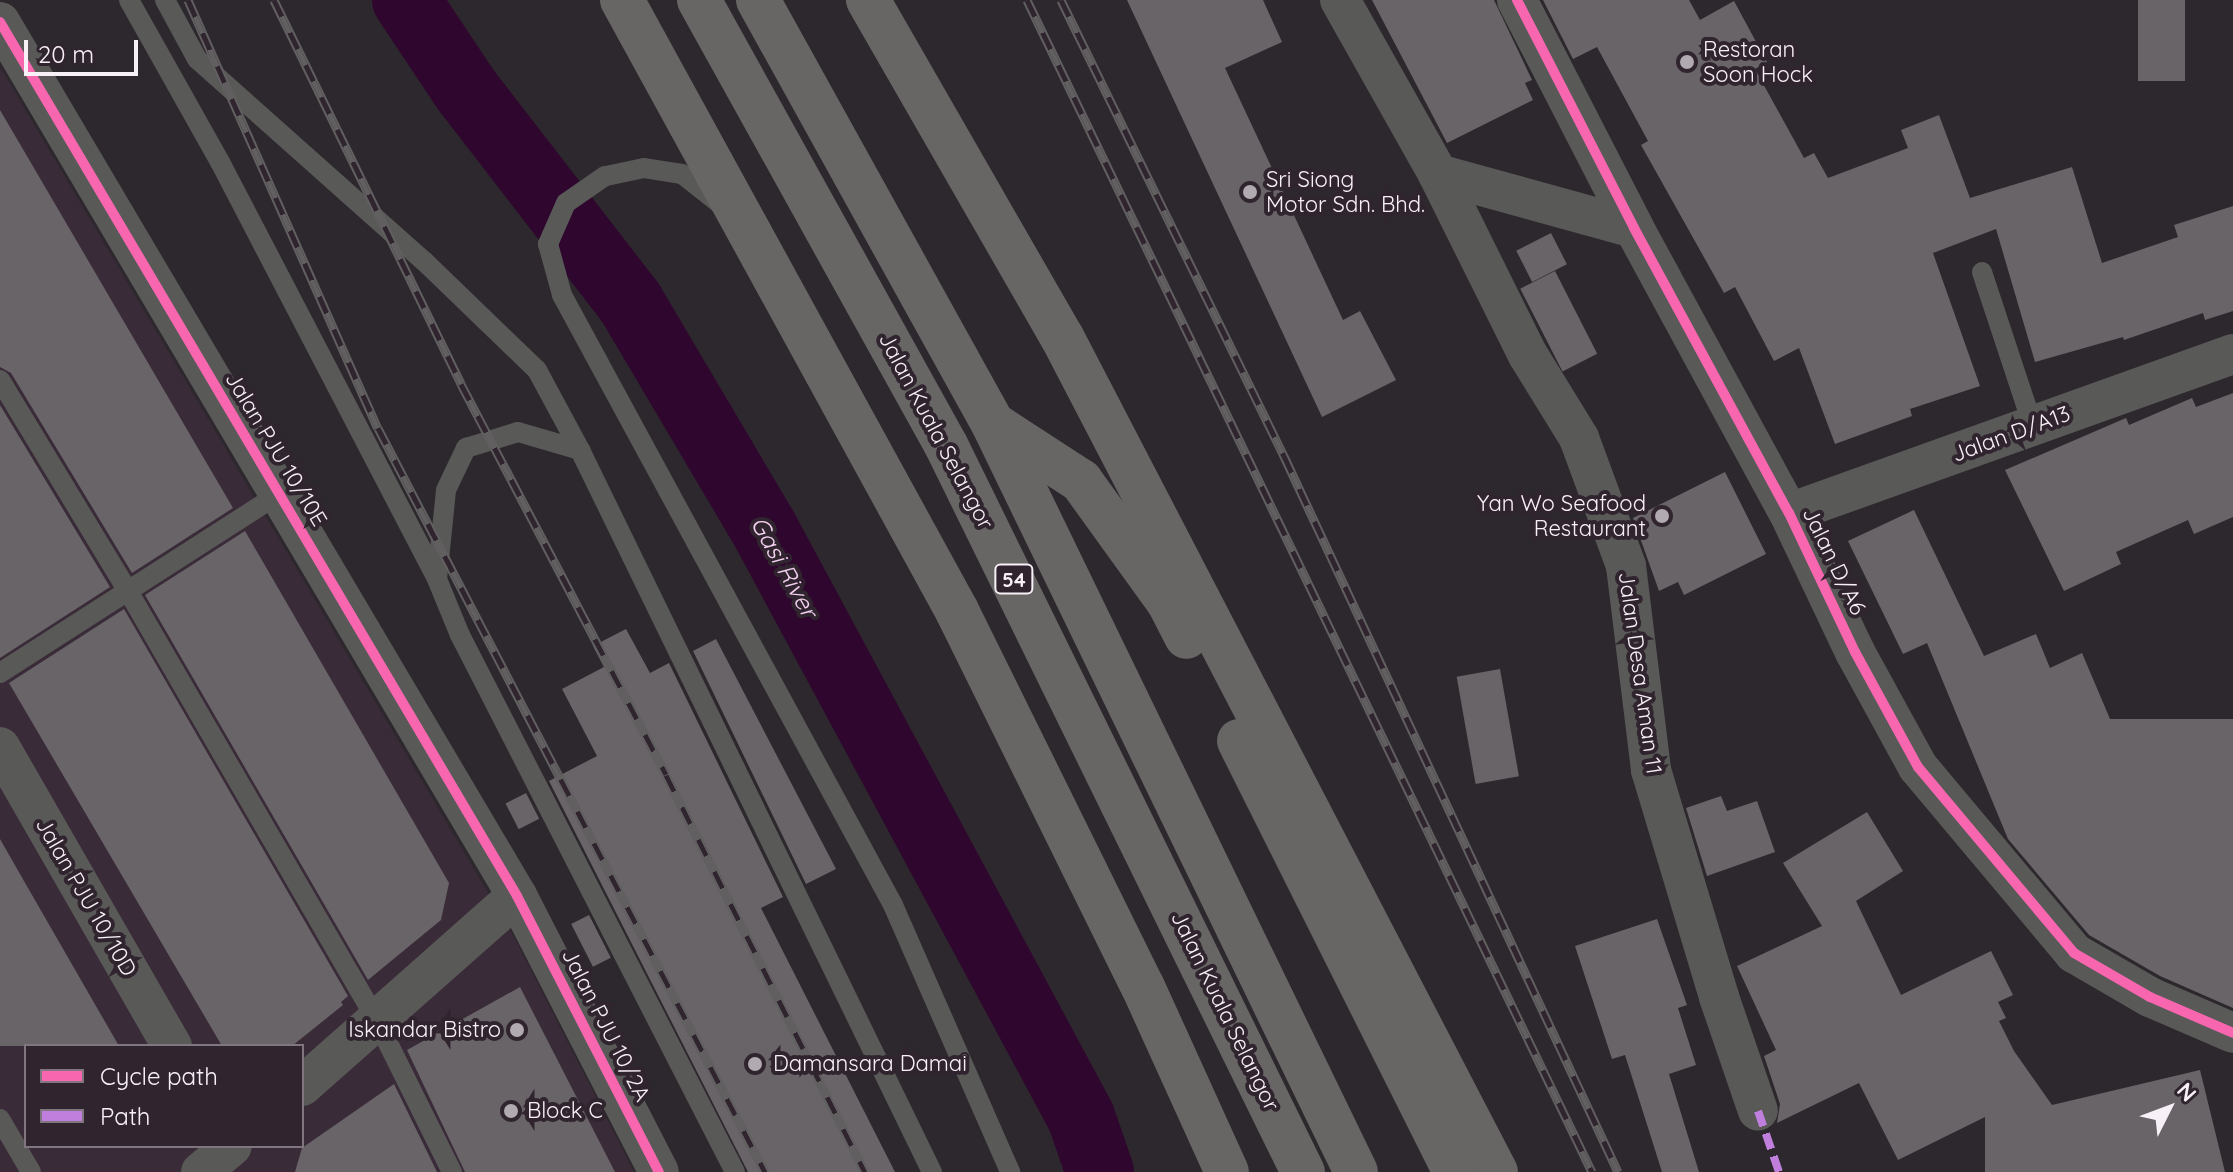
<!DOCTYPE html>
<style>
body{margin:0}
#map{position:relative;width:2233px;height:1172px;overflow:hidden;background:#2d282d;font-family:Quicksand,sans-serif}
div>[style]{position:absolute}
.built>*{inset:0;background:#3a2b38}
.river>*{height:68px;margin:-34px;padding:0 34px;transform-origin:34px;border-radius:34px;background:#2f062e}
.building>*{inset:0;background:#686468;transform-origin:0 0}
.lane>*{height:20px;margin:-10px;padding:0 10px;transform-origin:10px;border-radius:10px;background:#595957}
.street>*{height:40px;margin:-20px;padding:0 20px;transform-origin:20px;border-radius:20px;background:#595957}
.highway>*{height:44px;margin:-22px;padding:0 22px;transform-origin:22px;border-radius:22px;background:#676664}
.rail>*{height:9px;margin-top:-4.5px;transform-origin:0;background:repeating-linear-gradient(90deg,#30252f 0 18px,#615f60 0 36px);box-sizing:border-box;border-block:2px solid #615f60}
.quiet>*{height:8px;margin-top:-4px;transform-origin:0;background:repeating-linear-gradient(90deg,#c07fdc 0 16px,transparent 0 24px)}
.cycleway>*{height:10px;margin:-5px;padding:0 5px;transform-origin:5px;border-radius:5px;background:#f766af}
.dots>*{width:22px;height:22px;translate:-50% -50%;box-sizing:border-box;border:4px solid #30252f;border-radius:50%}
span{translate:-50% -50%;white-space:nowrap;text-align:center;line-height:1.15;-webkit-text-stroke:8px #30252f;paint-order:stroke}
.shield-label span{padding:2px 6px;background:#30252f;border:2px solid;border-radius:6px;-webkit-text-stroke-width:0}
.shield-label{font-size:20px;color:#f8f0f7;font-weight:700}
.poi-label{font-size:22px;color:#f8f0f7}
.left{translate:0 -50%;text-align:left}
.right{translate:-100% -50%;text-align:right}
.street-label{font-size:22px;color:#f8f0f7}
.water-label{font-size:24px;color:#f5d1f1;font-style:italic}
.legend{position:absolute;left:24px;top:1044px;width:280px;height:104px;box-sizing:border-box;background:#30252f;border:2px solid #80767f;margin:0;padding:10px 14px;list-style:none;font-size:24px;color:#f8f0f7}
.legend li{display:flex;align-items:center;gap:16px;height:40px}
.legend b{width:40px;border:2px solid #80767f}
.north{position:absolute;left:2129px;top:1068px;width:80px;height:80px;-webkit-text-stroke:6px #30252f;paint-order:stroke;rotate:48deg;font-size:22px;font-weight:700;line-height:32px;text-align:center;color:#f8f0f7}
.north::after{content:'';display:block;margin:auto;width:28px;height:36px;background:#f8f0f7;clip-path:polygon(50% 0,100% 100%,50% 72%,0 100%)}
.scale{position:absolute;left:24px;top:40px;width:114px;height:36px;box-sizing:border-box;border:4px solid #f8f0f7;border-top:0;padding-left:10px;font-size:24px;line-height:28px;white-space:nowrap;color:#f8f0f7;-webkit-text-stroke:6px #30252f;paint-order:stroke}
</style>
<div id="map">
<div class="built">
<div style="clip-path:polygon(evenodd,0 67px,513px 935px,634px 1172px,0 1172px,0 67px,26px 1046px,302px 1046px,302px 1146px,26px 1146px,26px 1046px)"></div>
</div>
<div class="river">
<div style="left:406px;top:0;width:108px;rotate:56.3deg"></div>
<div style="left:466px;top:90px;width:268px;rotate:52.3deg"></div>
<div style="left:630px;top:302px;width:269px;rotate:59.4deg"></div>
<div style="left:767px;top:534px;width:662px;rotate:61.69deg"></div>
<div style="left:1081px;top:1117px;width:58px;rotate:70.9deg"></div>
</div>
<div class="building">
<div style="clip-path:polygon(1127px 0,1263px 0,1282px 42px,1225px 68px,1343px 320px,1360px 311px,1396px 380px,1322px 417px)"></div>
<div style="clip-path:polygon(1372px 0,1494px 0,1532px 80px,1525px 83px,1533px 100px,1447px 143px)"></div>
<div style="clip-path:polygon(1543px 0,1689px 0,1700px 20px,1734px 1px,1767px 62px,1755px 69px,1804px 158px,1814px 153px,1828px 178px,1908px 148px,1901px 130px,1939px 115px,1970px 198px,2072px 167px,2102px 263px,2178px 237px,2174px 225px,2233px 206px,2233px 311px,2205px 320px,2203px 313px,2124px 340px,2123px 337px,2035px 362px,1996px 229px,1933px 253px,1980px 386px,1910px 409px,1912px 416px,1835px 444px,1799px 348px,1774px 361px,1735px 287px,1724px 293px,1641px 145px,1648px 141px,1597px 47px,1573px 59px)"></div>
<div style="left:2138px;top:0;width:47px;height:81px"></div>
<div style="clip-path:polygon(0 110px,233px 508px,132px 573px,11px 373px,0 367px)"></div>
<div style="left:1551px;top:233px;width:35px;height:39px;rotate:63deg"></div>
<div style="left:1555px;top:271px;width:93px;height:39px;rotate:63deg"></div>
<div style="clip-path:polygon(2233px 393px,2233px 517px,2194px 534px,2188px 520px,2116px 552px,2121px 564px,2064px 591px,2005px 470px,2126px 418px,2129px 425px,2192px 398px,2196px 407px)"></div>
<div style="clip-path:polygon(0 405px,110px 587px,0 658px)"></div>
<div style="clip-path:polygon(1725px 472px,1766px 554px,1684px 595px,1678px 582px,1659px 591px,1633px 518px)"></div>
<div style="clip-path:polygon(1914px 510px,1984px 656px,2036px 634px,2050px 668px,2082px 653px,2110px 719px,2233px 719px,2233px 1008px,2160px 976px,2089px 935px,2008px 839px,1927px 643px,1903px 654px,1848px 541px)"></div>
<div style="clip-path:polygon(245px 531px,449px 883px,441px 920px,368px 980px,145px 595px)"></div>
<div style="clip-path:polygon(124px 609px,348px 996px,341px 1002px,343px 1005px,292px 1046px,222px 1046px,9px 683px)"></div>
<div style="clip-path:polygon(626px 629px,650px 673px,669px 663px,783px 897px,761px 908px,895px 1172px,748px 1172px,549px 781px,597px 756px,562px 689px,604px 667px,593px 646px)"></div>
<div style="clip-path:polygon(716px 639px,836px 869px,806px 884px,693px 651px)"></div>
<div style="left:1500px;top:669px;width:109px;height:44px;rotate:80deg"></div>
<div style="left:526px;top:793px;width:29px;height:23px;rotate:63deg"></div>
<div style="clip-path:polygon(1721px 796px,1727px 811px,1757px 801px,1775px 852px,1707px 876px,1686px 808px)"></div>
<div style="clip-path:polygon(1867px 812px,1903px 871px,1856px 901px,1901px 995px,1991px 951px,2013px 995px,1998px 1002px,2006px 1018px,1999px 1021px,2014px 1051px,2052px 1105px,2200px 1070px,2225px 1172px,1985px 1172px,1985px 1117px,1898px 1160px,1859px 1083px,1777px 1123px,1780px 1104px,1764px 1056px,1776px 1050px,1737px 966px,1822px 926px,1783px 863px)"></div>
<div style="clip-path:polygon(0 839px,28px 888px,119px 1046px,0 1046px)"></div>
<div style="left:589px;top:915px;width:48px;height:20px;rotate:63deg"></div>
<div style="clip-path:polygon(1657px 919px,1687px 1005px,1678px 1008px,1696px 1065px,1669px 1074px,1699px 1172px,1662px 1172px,1625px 1055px,1612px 1059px,1575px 946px)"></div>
<div style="clip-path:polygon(520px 987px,615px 1172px,465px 1172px,407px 1050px)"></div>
<div style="clip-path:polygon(394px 1084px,437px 1172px,295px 1172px,302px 1148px)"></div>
</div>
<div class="lane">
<div style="left:129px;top:0;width:186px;rotate:60.7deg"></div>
<div style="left:220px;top:162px;width:470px;rotate:62.5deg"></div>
<div style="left:437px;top:579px;width:61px;rotate:67.7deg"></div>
<div style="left:460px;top:635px;width:603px;rotate:62.88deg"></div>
<div style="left:165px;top:0;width:67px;rotate:61.5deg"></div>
<div style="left:197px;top:59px;width:304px;rotate:41.7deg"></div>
<div style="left:424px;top:261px;width:157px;rotate:44deg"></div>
<div style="left:537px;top:370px;width:91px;rotate:61.7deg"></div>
<div style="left:580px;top:450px;width:803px;rotate:64.01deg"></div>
<div style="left:720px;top:204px;width:48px;rotate:-141.7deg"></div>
<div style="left:682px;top:174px;width:38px;rotate:-171deg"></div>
<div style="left:644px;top:168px;width:40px;rotate:168deg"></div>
<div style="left:605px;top:176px;width:47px;rotate:145.3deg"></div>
<div style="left:566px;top:203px;width:45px;rotate:113.7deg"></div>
<div style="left:548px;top:244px;width:53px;rotate:74.6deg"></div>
<div style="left:562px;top:295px;width:694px;rotate:61.51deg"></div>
<div style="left:893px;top:905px;width:292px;rotate:66.3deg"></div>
<div style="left:1982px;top:272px;width:162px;rotate:71.7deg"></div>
<div style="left:0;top:380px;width:247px;rotate:58.8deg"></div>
<div style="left:128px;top:591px;width:497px;rotate:59.9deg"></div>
<div style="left:377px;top:1021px;width:169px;rotate:63.6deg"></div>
<div style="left:437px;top:579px;width:89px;rotate:-84.2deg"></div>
<div style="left:446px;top:490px;width:47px;rotate:-64.5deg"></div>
<div style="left:466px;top:448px;width:54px;rotate:-17.1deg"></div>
<div style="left:518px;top:432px;width:65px;rotate:16.2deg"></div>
<div style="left:0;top:673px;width:331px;rotate:-32.7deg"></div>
<div style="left:0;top:1119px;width:61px;rotate:59.7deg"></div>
</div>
<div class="street">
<div style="left:1340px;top:0;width:200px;rotate:60.6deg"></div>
<div style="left:1438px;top:174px;width:202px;rotate:63.6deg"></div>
<div style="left:1528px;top:355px;width:97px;rotate:58.4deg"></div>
<div style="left:1579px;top:438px;width:136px;rotate:69.8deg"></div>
<div style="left:1626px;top:566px;width:206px;rotate:83deg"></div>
<div style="left:1651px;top:770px;width:237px;rotate:73.3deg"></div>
<div style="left:1719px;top:997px;width:120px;rotate:71.1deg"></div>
<div style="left:1517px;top:0;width:256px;rotate:62.8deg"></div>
<div style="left:1634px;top:228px;width:324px;rotate:61.5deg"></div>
<div style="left:1789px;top:513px;width:154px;rotate:64.6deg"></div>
<div style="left:1855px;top:652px;width:131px;rotate:61.3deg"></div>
<div style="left:1918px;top:767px;width:243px;rotate:50deg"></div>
<div style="left:2074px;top:953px;width:88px;rotate:30.1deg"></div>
<div style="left:2150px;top:997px;width:90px;rotate:23.4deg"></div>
<div style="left:0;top:22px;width:1015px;rotate:59.39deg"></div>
<div style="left:517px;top:896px;width:310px;rotate:62.8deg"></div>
<div style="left:1438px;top:174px;width:203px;rotate:15.4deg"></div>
<div style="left:1789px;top:513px;width:472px;rotate:-19.7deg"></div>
<div style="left:0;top:747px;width:345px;rotate:60.1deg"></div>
<div style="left:302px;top:1086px;width:287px;rotate:-41.5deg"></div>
<div style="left:201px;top:1172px;width:40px;rotate:-40deg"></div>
</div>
<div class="highway">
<div style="left:622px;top:0;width:697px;rotate:61.26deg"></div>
<div style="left:957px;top:611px;width:419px;rotate:63.7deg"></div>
<div style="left:1143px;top:987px;width:203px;rotate:65.6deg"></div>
<div style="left:699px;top:0;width:509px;rotate:60.97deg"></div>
<div style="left:946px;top:445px;width:810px;rotate:63.85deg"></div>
<div style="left:758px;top:0;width:485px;rotate:61deg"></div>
<div style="left:993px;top:424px;width:831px;rotate:64.11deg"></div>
<div style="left:868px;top:0;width:389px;rotate:60.1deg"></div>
<div style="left:1062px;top:337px;width:941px;rotate:62.54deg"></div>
<div style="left:995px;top:425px;width:103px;rotate:33.1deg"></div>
<div style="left:1081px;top:481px;width:150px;rotate:54.2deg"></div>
<div style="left:1169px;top:603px;width:38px;rotate:63deg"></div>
<div style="left:1239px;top:741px;width:482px;rotate:63.4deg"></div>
</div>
<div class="rail">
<div style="left:188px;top:0;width:468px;rotate:66.1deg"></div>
<div style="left:378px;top:428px;width:839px;rotate:62.52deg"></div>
<div style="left:274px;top:0;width:427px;rotate:64deg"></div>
<div style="left:461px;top:384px;width:441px;rotate:62.3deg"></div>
<div style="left:666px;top:775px;width:444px;rotate:63.4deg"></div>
<div style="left:1027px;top:0;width:1301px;rotate:64.26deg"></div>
<div style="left:1061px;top:0;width:508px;rotate:63.94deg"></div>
<div style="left:1284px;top:456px;width:790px;rotate:64.99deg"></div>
</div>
<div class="quiet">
<div style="left:1758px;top:1111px;width:65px;rotate:71deg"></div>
</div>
<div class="cycleway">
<div style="left:1517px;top:0;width:256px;rotate:62.8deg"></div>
<div style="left:1634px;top:228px;width:324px;rotate:61.5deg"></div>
<div style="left:1789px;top:513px;width:154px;rotate:64.6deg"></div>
<div style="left:1855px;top:652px;width:131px;rotate:61.3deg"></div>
<div style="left:1918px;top:767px;width:243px;rotate:50deg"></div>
<div style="left:2074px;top:953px;width:88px;rotate:30.1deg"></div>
<div style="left:2150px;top:997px;width:90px;rotate:23.4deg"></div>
<div style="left:0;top:22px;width:1015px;rotate:59.39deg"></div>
<div style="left:517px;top:896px;width:310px;rotate:62.8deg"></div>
</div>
<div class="dots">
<div style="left:1687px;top:62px;background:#b1aab0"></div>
<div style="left:1250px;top:192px;background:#b1aab0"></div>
<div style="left:1662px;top:516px;background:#b1aab0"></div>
<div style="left:517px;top:1030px;background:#b1aab0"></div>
<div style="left:755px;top:1064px;background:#b1aab0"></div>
<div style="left:511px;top:1111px;background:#b1aab0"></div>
</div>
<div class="shield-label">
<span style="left:1014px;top:579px">54</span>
</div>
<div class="poi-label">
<span class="left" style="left:1703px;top:62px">Restoran<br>Soon Hock</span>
<span class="left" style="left:1266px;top:192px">Sri Siong<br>Motor Sdn. Bhd.</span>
<span class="right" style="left:1646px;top:516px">Yan Wo Seafood<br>Restaurant</span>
<span class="right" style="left:501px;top:1030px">Iskandar Bistro</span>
<span class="left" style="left:773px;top:1064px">Damansara Damai</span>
<span class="left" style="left:527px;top:1111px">Block C</span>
</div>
<div class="street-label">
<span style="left:936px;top:431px;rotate:62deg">Jalan Kuala Selangor</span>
<span style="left:2011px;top:434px;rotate:-20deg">Jalan D/A13</span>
<span style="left:276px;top:449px;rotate:59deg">Jalan PJU 10/10E</span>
<span style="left:1834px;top:561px;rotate:64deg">Jalan D/A6</span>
<span style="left:1640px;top:673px;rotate:82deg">Jalan Desa Aman 11</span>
<span style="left:86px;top:897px;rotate:60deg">Jalan PJU 10/10D</span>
<span style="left:1225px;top:1011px;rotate:64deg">Jalan Kuala Selangor</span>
<span style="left:606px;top:1025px;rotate:63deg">Jalan PJU 10/2A</span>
</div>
<div class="water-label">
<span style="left:784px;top:567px;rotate:61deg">Gasi River</span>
</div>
<ul class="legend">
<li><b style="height:10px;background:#f766af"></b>Cycle path</li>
<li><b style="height:10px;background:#c07fdc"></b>Path</li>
</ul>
<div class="north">N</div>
<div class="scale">20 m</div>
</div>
